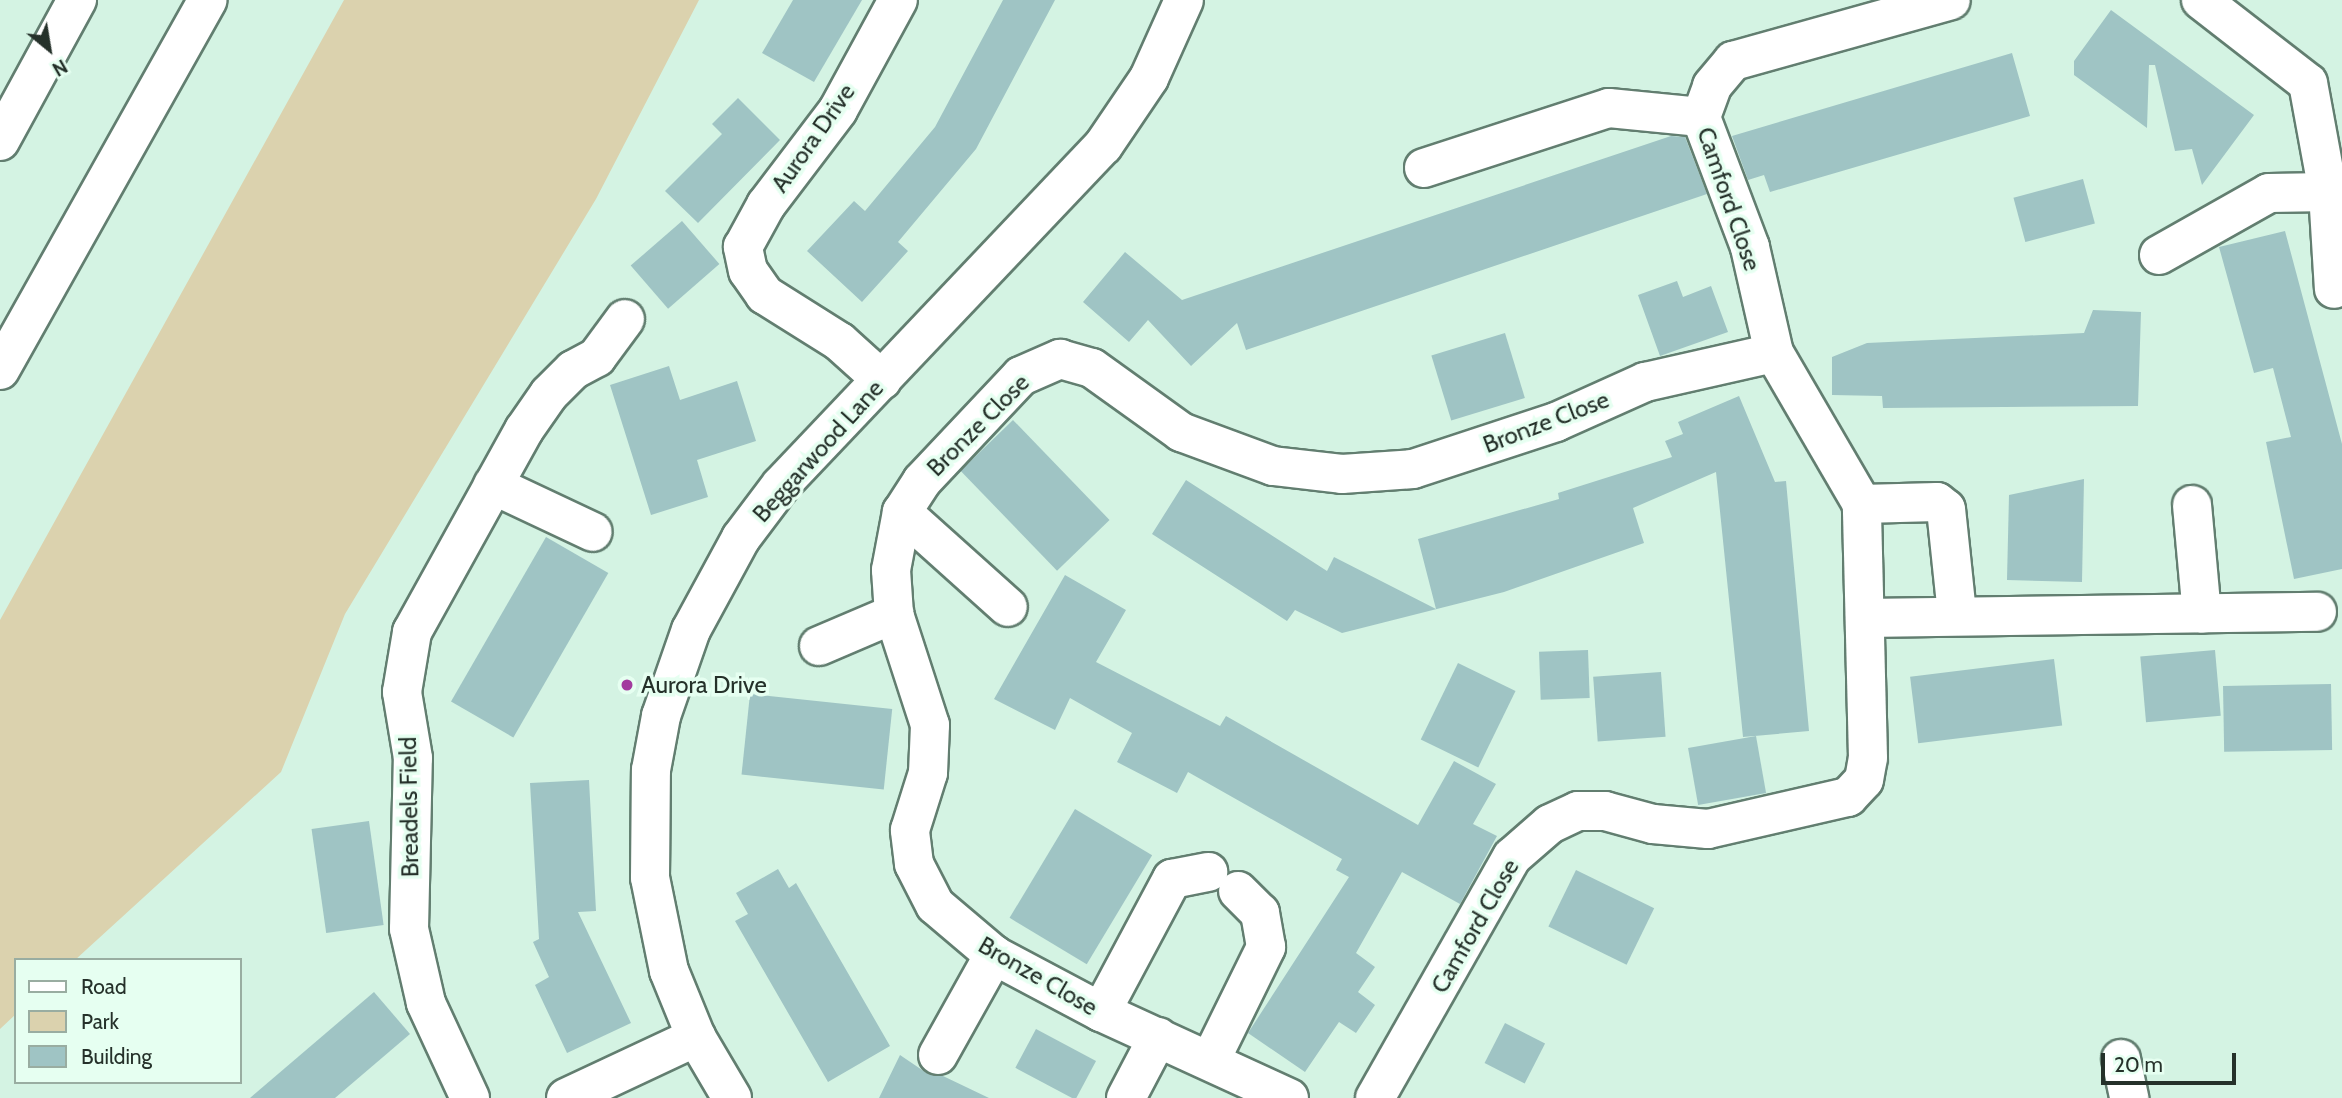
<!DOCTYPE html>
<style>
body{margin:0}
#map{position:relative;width:2342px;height:1098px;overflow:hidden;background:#d4f3e3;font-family:Cabin,sans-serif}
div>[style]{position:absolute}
.green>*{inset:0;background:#dbd2ae}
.building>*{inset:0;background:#9fc4c4;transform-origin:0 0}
.roads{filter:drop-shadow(2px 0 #627e70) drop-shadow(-2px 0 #627e70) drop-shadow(0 2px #627e70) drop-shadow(0 -2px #627e70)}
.minor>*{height:38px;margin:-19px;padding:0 19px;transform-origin:19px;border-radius:19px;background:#fff}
.highway>*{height:38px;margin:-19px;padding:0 19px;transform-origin:19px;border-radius:19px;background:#fff}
.dots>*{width:19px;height:19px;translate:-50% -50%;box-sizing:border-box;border:4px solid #e6fff1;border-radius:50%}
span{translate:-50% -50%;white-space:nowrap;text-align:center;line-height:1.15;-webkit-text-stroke:7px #e6fff1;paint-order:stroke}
.street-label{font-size:24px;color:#25312a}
.poi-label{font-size:24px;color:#25312a}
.left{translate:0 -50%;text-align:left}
.legend{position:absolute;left:14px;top:958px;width:228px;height:126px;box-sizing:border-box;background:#e6fff1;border:2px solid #99ada1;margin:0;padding:9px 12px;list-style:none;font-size:21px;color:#25312a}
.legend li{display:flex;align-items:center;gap:14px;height:35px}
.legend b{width:35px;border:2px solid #99ada1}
.north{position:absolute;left:14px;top:14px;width:70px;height:70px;-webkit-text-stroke:5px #e6fff1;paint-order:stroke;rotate:150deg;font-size:19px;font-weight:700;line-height:28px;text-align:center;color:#25312a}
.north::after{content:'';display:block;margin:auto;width:24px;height:32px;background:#25312a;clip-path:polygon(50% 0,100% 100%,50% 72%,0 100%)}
.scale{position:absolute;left:2101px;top:1053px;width:135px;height:32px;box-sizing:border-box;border:4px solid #25312a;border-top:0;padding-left:9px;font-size:21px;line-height:24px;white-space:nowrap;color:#25312a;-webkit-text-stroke:5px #e6fff1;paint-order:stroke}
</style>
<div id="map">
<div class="green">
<div style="clip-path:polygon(344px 0,699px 0,596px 199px,345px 614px,281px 772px,75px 960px,16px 960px,16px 1014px,0 1029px,0 620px)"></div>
</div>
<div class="building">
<div style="clip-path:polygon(793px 0,862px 0,814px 82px,762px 53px)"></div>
<div style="clip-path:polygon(1003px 0,1055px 0,976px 149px,898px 242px,908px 251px,862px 302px,807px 251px,854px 201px,865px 211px,935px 127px)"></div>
<div style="clip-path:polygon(2111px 10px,2254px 115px,2202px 185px,2192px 149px,2175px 151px,2155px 65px,2149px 65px,2147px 128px,2074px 75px,2074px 61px)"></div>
<div style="clip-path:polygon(2012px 53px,2030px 116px,1770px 192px,1764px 175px,1748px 180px,1732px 136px)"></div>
<div style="clip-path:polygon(738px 98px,780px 140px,698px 223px,665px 191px,722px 134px,712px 124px)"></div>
<div style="clip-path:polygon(1671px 136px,1685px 137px,1707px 194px,1246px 350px,1237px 323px,1191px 366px,1148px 320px,1129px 342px,1083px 302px,1125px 252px,1182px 300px)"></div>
<div style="left:2083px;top:179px;width:46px;height:72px;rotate:75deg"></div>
<div style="left:682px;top:221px;width:57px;height:68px;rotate:49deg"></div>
<div style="clip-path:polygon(2285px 231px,2342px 444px,2342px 569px,2294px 579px,2266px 442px,2291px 437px,2273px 368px,2254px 373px,2219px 247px)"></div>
<div style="clip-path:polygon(1677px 281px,1683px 297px,1711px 286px,1728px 332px,1660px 356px,1638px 295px)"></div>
<div style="clip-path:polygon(2093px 310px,2141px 312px,2138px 406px,1883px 408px,1882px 396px,1832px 395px,1832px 357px,1867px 343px,2084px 333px)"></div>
<div style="left:1505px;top:333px;width:68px;height:77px;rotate:73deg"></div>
<div style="clip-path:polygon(669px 366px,680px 400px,737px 381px,756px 441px,697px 460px,708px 497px,651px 515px,610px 385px)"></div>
<div style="clip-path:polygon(1739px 396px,1775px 482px,1786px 481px,1809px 731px,1743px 737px,1716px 472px,1633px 508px,1644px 543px,1504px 592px,1342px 633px,1295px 610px,1287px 621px,1152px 534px,1186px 480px,1327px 571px,1334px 557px,1436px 609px,1418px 539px,1559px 499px,1558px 493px,1672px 457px,1665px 441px,1683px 434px,1678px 422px)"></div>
<div style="left:1013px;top:420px;width:139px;height:73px;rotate:46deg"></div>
<div style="clip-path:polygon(2084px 479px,2082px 582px,2007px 580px,2009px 495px)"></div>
<div style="left:546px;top:537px;width:72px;height:190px;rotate:30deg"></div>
<div style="clip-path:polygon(1065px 575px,1126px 610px,1096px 662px,1220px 726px,1226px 716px,1418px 825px,1454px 761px,1496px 784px,1473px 824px,1497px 836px,1460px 904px,1402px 872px,1356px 953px,1375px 967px,1358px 992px,1375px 1005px,1356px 1033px,1339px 1022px,1305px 1072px,1248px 1033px,1349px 877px,1336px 870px,1342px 859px,1188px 772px,1177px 793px,1117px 762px,1132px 733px,1070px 698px,1055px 730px,994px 699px)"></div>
<div style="left:1588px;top:650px;width:48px;height:49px;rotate:88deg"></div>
<div style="left:2215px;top:650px;width:66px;height:75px;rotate:85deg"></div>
<div style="left:2054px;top:659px;width:67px;height:145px;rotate:83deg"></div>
<div style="left:1458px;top:663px;width:64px;height:85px;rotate:26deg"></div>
<div style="left:1661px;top:672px;width:65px;height:68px;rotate:86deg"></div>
<div style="left:2331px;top:684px;width:66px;height:108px;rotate:89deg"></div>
<div style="left:750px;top:694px;width:143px;height:81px;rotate:6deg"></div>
<div style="left:1756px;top:736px;width:58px;height:69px;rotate:80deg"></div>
<div style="clip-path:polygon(589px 780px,596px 911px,578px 912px,631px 1023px,567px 1053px,535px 985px,549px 977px,533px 942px,539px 939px,530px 783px)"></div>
<div style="left:1075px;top:809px;width:90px;height:127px;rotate:31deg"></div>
<div style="left:369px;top:821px;width:105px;height:58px;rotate:82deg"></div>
<div style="clip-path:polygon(778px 869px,789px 888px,796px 883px,890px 1046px,828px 1082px,735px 921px,748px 914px,736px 893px)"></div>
<div style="left:1576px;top:870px;width:87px;height:63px;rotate:26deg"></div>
<div style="clip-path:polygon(374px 992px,410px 1034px,335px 1098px,250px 1098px)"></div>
<div style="left:1505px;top:1023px;width:45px;height:45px;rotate:27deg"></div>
<div style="left:1036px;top:1029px;width:68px;height:44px;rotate:28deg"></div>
<div style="clip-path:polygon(900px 1055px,928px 1074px,943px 1076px,989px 1098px,879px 1098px)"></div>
</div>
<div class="roads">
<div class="minor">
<div style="left:2201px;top:0;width:135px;rotate:37.8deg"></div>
<div style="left:2308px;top:83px;width:111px;rotate:79.6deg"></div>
<div style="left:2328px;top:192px;width:97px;rotate:86.5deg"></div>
<div style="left:1424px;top:168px;width:194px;rotate:-18deg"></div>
<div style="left:1609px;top:108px;width:92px;rotate:5.6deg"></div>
<div style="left:2159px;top:255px;width:126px;rotate:-29.4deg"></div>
<div style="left:2269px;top:193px;width:59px;rotate:-1deg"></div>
<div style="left:882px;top:380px;width:57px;rotate:-137.9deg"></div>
<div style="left:840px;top:342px;width:89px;rotate:-147.9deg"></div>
<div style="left:765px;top:295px;width:29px;rotate:-125deg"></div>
<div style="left:748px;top:271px;width:25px;rotate:-102deg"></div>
<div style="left:743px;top:247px;width:48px;rotate:-61.3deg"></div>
<div style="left:766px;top:205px;width:119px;rotate:-52.8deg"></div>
<div style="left:838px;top:110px;width:125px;rotate:-61.4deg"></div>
<div style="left:493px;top:485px;width:110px;rotate:25.2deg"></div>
<div style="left:1862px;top:504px;width:75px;rotate:-1.5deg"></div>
<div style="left:1937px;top:502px;width:11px;rotate:38deg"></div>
<div style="left:1946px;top:509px;width:106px;rotate:84deg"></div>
<div style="left:2192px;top:505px;width:109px;rotate:84.8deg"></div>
<div style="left:902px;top:512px;width:142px;rotate:41.9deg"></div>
<div style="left:1865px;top:618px;width:452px;rotate:-0.8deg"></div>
<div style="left:819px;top:646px;width:82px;rotate:-23.1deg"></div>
<div style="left:1101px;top:1012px;width:151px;rotate:-61.9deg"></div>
<div style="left:1172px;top:879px;width:37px;rotate:-11deg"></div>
<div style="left:938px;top:1055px;width:115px;rotate:-60.8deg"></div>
<div style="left:1211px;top:1059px;width:125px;rotate:-63.8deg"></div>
<div style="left:1266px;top:947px;width:35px;rotate:-100deg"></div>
<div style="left:1260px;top:913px;width:31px;rotate:-135deg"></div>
<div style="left:2121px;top:1059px;width:40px;rotate:78deg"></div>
<div style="left:470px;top:1098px;width:105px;rotate:-114.9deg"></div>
<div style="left:426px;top:1003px;width:76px;rotate:-102.9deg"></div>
<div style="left:409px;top:929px;width:171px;rotate:-88.7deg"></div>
<div style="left:413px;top:758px;width:67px;rotate:-99.5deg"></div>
<div style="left:402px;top:692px;width:61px;rotate:-80.5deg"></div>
<div style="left:412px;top:632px;width:231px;rotate:-61deg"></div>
<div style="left:524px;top:430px;width:44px;rotate:-55.2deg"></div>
<div style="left:549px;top:394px;width:34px;rotate:-45deg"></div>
<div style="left:573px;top:370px;width:27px;rotate:-28deg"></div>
<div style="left:597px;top:357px;width:47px;rotate:-53.6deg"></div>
<div style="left:566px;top:1098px;width:144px;rotate:-25.1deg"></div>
<div style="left:732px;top:1098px;width:71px;rotate:-120.5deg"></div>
<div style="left:696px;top:1037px;width:71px;rotate:-112.2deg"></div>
<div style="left:669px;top:971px;width:95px;rotate:-101.5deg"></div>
<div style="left:650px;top:878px;width:108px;rotate:-89.5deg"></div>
<div style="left:651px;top:770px;width:55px;rotate:-79.5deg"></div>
<div style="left:661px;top:716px;width:91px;rotate:-70.8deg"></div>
<div style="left:691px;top:630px;width:105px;rotate:-61.5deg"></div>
<div style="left:741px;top:538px;width:66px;rotate:-53deg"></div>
<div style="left:781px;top:485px;width:468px;rotate:-46.5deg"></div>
<div style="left:1103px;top:146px;width:82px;rotate:-55.9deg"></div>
<div style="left:1149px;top:78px;width:85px;rotate:-65.8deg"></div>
<div style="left:1126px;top:1098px;width:69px;rotate:-62.3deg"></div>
<div style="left:1289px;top:1098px;width:207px;rotate:-155.4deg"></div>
<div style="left:1101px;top:1012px;width:121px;rotate:-152deg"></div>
<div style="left:994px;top:955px;width:77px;rotate:-139.7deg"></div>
<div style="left:935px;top:905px;width:46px;rotate:-117.1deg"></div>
<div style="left:914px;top:864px;width:34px;rotate:-97deg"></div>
<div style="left:910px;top:830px;width:60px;rotate:-72.5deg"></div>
<div style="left:928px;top:773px;width:48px;rotate:-87.6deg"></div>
<div style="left:930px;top:725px;width:117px;rotate:-108deg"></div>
<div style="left:894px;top:614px;width:44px;rotate:-93.9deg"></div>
<div style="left:891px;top:570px;width:59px;rotate:-79.3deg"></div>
<div style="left:902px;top:512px;width:37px;rotate:-57deg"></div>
<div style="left:922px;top:481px;width:144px;rotate:-46.7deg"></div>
<div style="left:1021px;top:376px;width:43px;rotate:-23.6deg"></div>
<div style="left:1060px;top:359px;width:33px;rotate:16deg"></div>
<div style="left:1092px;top:368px;width:110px;rotate:35.7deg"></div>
<div style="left:1181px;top:432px;width:98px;rotate:20.3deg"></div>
<div style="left:1273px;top:466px;width:69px;rotate:6.6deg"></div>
<div style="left:1342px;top:474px;width:71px;rotate:-4deg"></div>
<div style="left:1413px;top:469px;width:151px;rotate:-18.2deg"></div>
<div style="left:1556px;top:422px;width:98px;rotate:-24.2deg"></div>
<div style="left:1645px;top:382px;width:132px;rotate:-12.7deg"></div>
<div style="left:1375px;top:1098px;width:277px;rotate:-60.4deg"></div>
<div style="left:1512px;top:857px;width:50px;rotate:-41deg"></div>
<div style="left:1550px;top:824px;width:31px;rotate:-25deg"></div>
<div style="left:1578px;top:811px;width:27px"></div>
<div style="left:1605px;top:811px;width:50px;rotate:15.2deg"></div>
<div style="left:1653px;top:824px;width:55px;rotate:5.2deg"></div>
<div style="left:1708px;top:829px;width:144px;rotate:-12.9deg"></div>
<div style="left:1848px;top:797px;width:23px;rotate:-47deg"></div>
<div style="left:1864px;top:780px;width:22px;rotate:-80deg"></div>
<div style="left:1868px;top:758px;width:254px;rotate:-91.4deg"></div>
<div style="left:1862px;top:504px;width:175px;rotate:-120.2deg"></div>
<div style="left:1774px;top:353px;width:109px;rotate:-102.8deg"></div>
<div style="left:1750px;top:247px;width:139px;rotate:-110.7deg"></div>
<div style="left:1701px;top:117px;width:33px;rotate:-70deg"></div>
<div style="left:1712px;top:86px;width:33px;rotate:-50deg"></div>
<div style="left:1733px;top:61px;width:226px;rotate:-15.6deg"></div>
</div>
<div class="highway">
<div style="left:0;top:141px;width:161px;rotate:-61.4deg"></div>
<div style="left:0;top:370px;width:424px;rotate:-60.7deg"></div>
</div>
</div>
<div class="dots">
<div style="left:627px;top:685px;background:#a23b9e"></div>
</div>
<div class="street-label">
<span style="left:813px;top:138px;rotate:-55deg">Aurora Drive</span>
<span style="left:1729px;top:199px;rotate:71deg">Camford Close</span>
<span style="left:1546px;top:422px;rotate:-21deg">Bronze Close</span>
<span style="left:978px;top:425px;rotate:-45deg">Bronze Close</span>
<span style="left:818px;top:451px;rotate:-48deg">Beggarwood Lane</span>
<span style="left:409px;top:807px;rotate:-91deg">Breadels Field</span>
<span style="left:1475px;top:926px;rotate:-60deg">Camford Close</span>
<span style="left:1038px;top:976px;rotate:30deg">Bronze Close</span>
</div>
<div class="poi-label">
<span class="left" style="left:641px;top:685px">Aurora Drive</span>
</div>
<ul class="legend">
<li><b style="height:9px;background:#fff"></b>Road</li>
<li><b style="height:19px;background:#dbd2ae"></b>Park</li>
<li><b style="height:19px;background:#9fc4c4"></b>Building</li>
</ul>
<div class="north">N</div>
<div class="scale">20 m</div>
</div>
